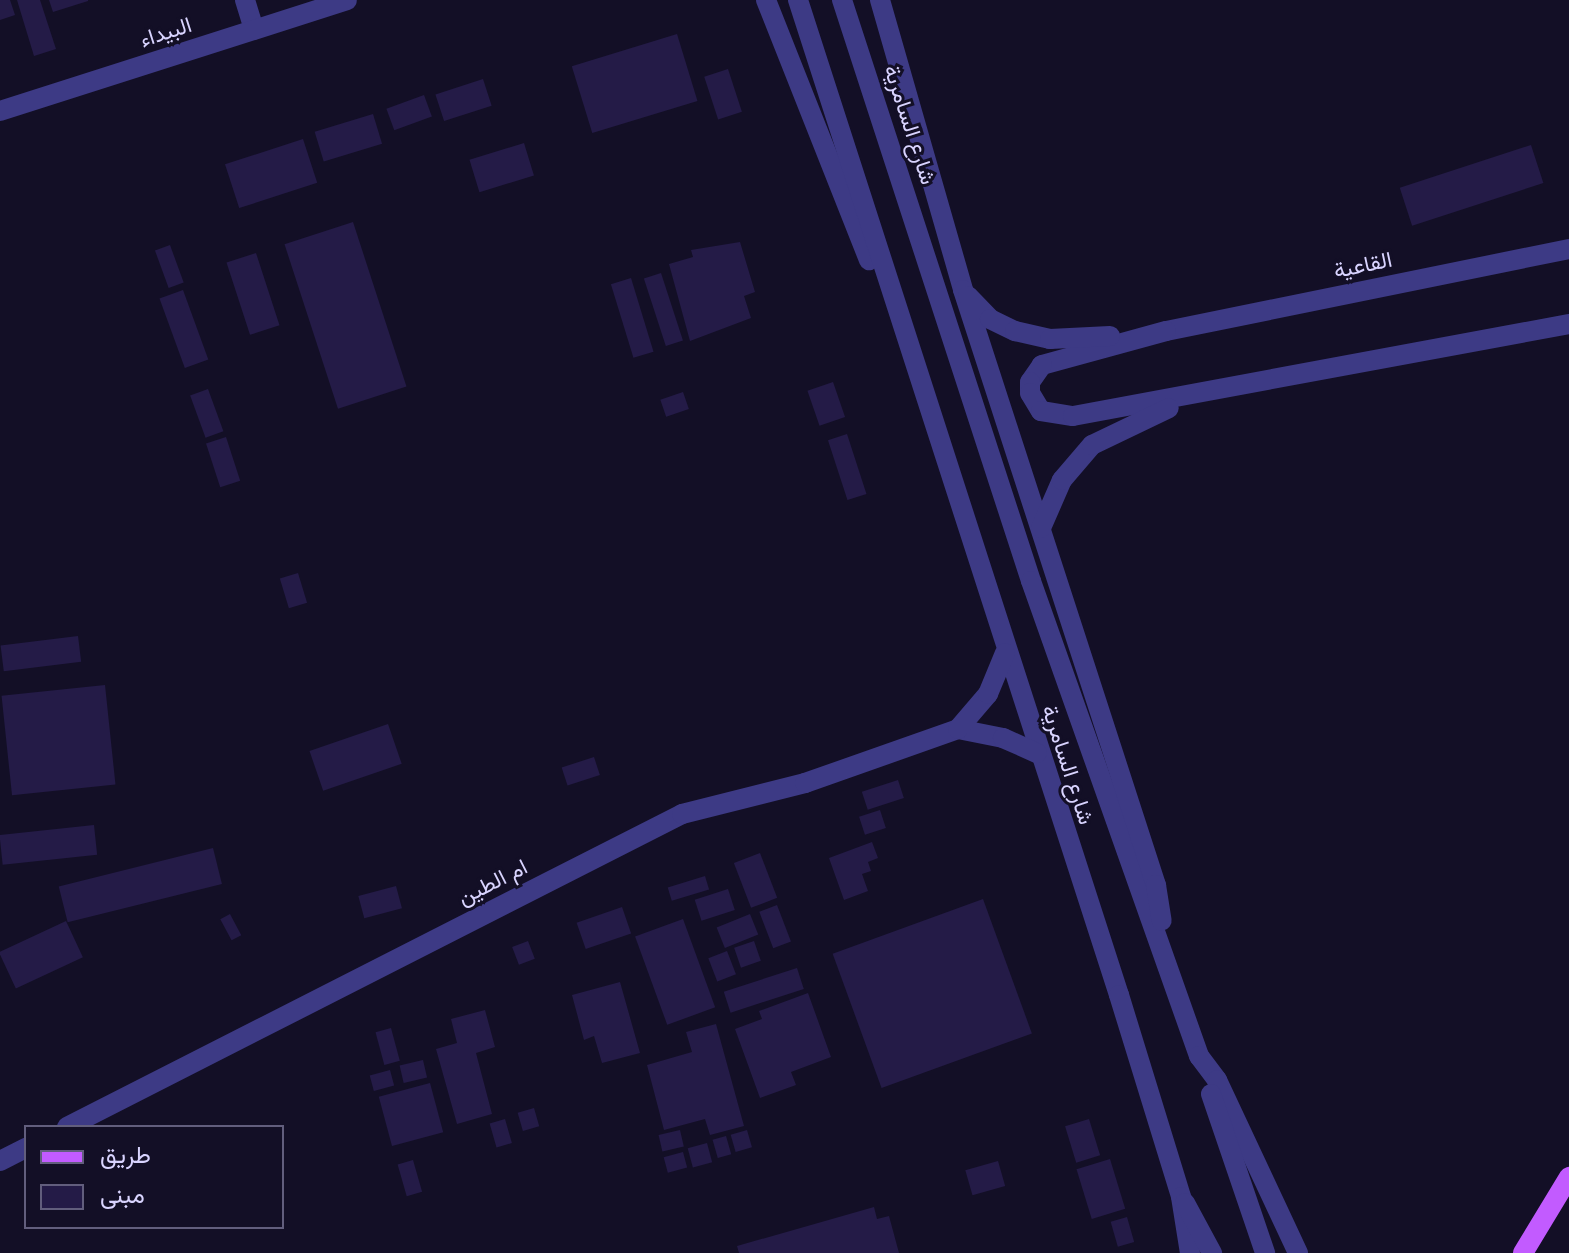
<!DOCTYPE html>
<meta charset="utf-8">
<style>
body{margin:0}
#map{position:relative;width:1569px;height:1253px;overflow:hidden;background:#130f26;font-family:"Nunito Sans",Vazirmatn,sans-serif}
div>[style]{position:absolute}
.building>*{inset:0;background:#241b47;transform-origin:0 0}
.minor>*{height:20px;margin:-10px;padding:0 10px;transform-origin:10px;border-radius:10px;background:#3d3a85}
.major>*{height:20px;margin:-10px;padding:0 10px;transform-origin:10px;border-radius:10px;background:#c25bff}
span{translate:-50% -50%;white-space:nowrap;text-align:center;line-height:1.15;-webkit-text-stroke:6px #130f26;paint-order:stroke}
.street-label{font-size:22px;color:#d9d4ff}
.legend{position:absolute;left:24px;top:1125px;width:260px;height:104px;box-sizing:border-box;background:#130f26;border:2px solid #625e7d;margin:0;padding:10px 14px;list-style:none;font-size:24px;color:#d9d4ff}
.legend li{display:flex;align-items:center;gap:16px;height:40px}
.legend b{width:40px;border:2px solid #625e7d}
</style>
<div id="map">
<div class="building">
<div style="clip-path:polygon(0 0,10px 0,15px 15px,0 20px)"></div>
<div style="clip-path:polygon(17px 0,40px 0,56px 49px,34px 56px)"></div>
<div style="clip-path:polygon(49px 0,88px 0,88px 1px,53px 12px)"></div>
<div style="left:677px;top:34px;width:70px;height:110px;rotate:73deg"></div>
<div style="left:728px;top:69px;width:45px;height:25px;rotate:72deg"></div>
<div style="left:483px;top:79px;width:28px;height:50px;rotate:72deg"></div>
<div style="left:424px;top:95px;width:23px;height:40px;rotate:70deg"></div>
<div style="left:373px;top:114px;width:31px;height:61px;rotate:73deg"></div>
<div style="left:303px;top:139px;width:46px;height:82px;rotate:72deg"></div>
<div style="left:524px;top:143px;width:34px;height:57px;rotate:73deg"></div>
<div style="left:1531px;top:145px;width:40px;height:138px;rotate:72deg"></div>
<div style="left:353px;top:222px;width:173px;height:72px;rotate:72deg"></div>
<div style="clip-path:polygon(740px 242px,755px 292px,744px 296px,751px 318px,690px 341px,669px 264px,693px 257px,691px 250px)"></div>
<div style="left:170px;top:245px;width:40px;height:16px;rotate:70deg"></div>
<div style="left:256px;top:253px;width:76px;height:31px;rotate:72deg"></div>
<div style="left:661px;top:273px;width:71px;height:18px;rotate:72deg"></div>
<div style="left:631px;top:278px;width:77px;height:21px;rotate:73deg"></div>
<div style="left:183px;top:290px;width:74px;height:25px;rotate:70deg"></div>
<div style="left:833px;top:382px;width:37px;height:27px;rotate:71deg"></div>
<div style="left:208px;top:389px;width:45px;height:19px;rotate:70deg"></div>
<div style="left:683px;top:392px;width:18px;height:24px;rotate:71deg"></div>
<div style="left:847px;top:434px;width:63px;height:20px;rotate:72deg"></div>
<div style="left:226px;top:437px;width:46px;height:21px;rotate:72deg"></div>
<div style="left:298px;top:573px;width:31px;height:19px;rotate:73deg"></div>
<div style="left:78px;top:636px;width:26px;height:78px;rotate:83deg"></div>
<div style="left:105px;top:685px;width:100px;height:104px;rotate:84deg"></div>
<div style="left:388px;top:724px;width:42px;height:83px;rotate:71deg"></div>
<div style="left:594px;top:757px;width:19px;height:34px;rotate:72deg"></div>
<div style="left:898px;top:780px;width:19px;height:38px;rotate:72deg"></div>
<div style="left:880px;top:810px;width:19px;height:22px;rotate:72deg"></div>
<div style="left:94px;top:825px;width:30px;height:95px;rotate:84deg"></div>
<div style="clip-path:polygon(872px 842px,878px 858px,868px 862px,871px 871px,862px 874px,868px 891px,844px 900px,829px 858px)"></div>
<div style="left:213px;top:848px;width:37px;height:159px;rotate:76deg"></div>
<div style="left:760px;top:853px;width:48px;height:28px;rotate:69deg"></div>
<div style="left:705px;top:876px;width:14px;height:39px;rotate:73deg"></div>
<div style="left:396px;top:886px;width:23px;height:39px;rotate:75deg"></div>
<div style="left:728px;top:889px;width:22px;height:35px;rotate:72deg"></div>
<div style="left:983px;top:899px;width:143px;height:160px;rotate:70deg"></div>
<div style="left:777px;top:905px;width:39px;height:19px;rotate:69deg"></div>
<div style="left:622px;top:907px;width:28px;height:48px;rotate:71deg"></div>
<div style="left:230px;top:914px;width:24px;height:11px;rotate:62deg"></div>
<div style="left:750px;top:914px;width:22px;height:36px;rotate:68deg"></div>
<div style="left:683px;top:919px;width:94px;height:51px;rotate:70deg"></div>
<div style="left:66px;top:921px;width:40px;height:74px;rotate:65deg"></div>
<div style="left:528px;top:941px;width:19px;height:17px;rotate:69deg"></div>
<div style="left:754px;top:941px;width:21px;height:21px;rotate:71deg"></div>
<div style="left:727px;top:951px;width:25px;height:20px;rotate:69deg"></div>
<div style="left:797px;top:968px;width:22px;height:77px;rotate:72deg"></div>
<div style="clip-path:polygon(620px 982px,640px 1053px,602px 1063px,594px 1036px,584px 1040px,572px 995px)"></div>
<div style="clip-path:polygon(808px 993px,831px 1057px,791px 1072px,796px 1085px,760px 1098px,735px 1029px,762px 1019px,759px 1011px)"></div>
<div style="clip-path:polygon(485px 1010px,495px 1047px,476px 1053px,492px 1114px,457px 1124px,436px 1049px,457px 1043px,451px 1019px)"></div>
<div style="clip-path:polygon(716px 1024px,744px 1126px,710px 1135px,705px 1119px,664px 1130px,647px 1065px,692px 1052px,686px 1032px)"></div>
<div style="left:391px;top:1028px;width:34px;height:16px;rotate:75deg"></div>
<div style="left:423px;top:1060px;width:18px;height:24px;rotate:77deg"></div>
<div style="left:390px;top:1070px;width:16px;height:21px;rotate:75deg"></div>
<div style="left:430px;top:1083px;width:51px;height:53px;rotate:75deg"></div>
<div style="left:534px;top:1108px;width:19px;height:17px;rotate:74deg"></div>
<div style="left:505px;top:1119px;width:25px;height:16px;rotate:74deg"></div>
<div style="left:1089px;top:1119px;width:38px;height:25px;rotate:73deg"></div>
<div style="left:680px;top:1130px;width:17px;height:22px;rotate:77deg"></div>
<div style="left:747px;top:1130px;width:18px;height:17px;rotate:74deg"></div>
<div style="left:726px;top:1136px;width:19px;height:14px;rotate:74deg"></div>
<div style="left:707px;top:1143px;width:20px;height:20px;rotate:75deg"></div>
<div style="left:683px;top:1152px;width:16px;height:20px;rotate:75deg"></div>
<div style="left:1110px;top:1159px;width:52px;height:35px;rotate:73deg"></div>
<div style="left:413px;top:1160px;width:33px;height:16px;rotate:74deg"></div>
<div style="left:998px;top:1161px;width:26px;height:34px;rotate:74deg"></div>
<div style="clip-path:polygon(874px 1207px,877px 1219px,889px 1216px,899px 1253px,739px 1253px,737px 1246px)"></div>
<div style="left:1127px;top:1217px;width:26px;height:17px;rotate:74deg"></div>
</div>
<div class="minor">
<div style="left:245px;top:0;width:31px;rotate:73deg"></div>
<div style="left:766px;top:0;width:280px;rotate:68.4deg"></div>
<div style="left:798px;top:0;width:1045px;rotate:72.12deg"></div>
<div style="left:1119px;top:995px;width:211px;rotate:72.9deg"></div>
<div style="left:1181px;top:1197px;width:57px;rotate:80.9deg"></div>
<div style="left:842px;top:0;width:611px;rotate:71.98deg"></div>
<div style="left:1031px;top:581px;width:504px;rotate:70.52deg"></div>
<div style="left:1199px;top:1056px;width:30px;rotate:53deg"></div>
<div style="left:1217px;top:1080px;width:191px;rotate:64.9deg"></div>
<div style="left:880px;top:0;width:302px;rotate:74deg"></div>
<div style="left:963px;top:290px;width:626px;rotate:72.03deg"></div>
<div style="left:1156px;top:885px;width:36px;rotate:81deg"></div>
<div style="left:0;top:111px;width:364px;rotate:-17.7deg"></div>
<div style="left:1569px;top:249px;width:411px;rotate:168.5deg"></div>
<div style="left:1166px;top:331px;width:129px;rotate:164.7deg"></div>
<div style="left:1042px;top:365px;width:21px;rotate:125deg"></div>
<div style="left:1030px;top:382px;width:11px;rotate:90deg"></div>
<div style="left:1030px;top:393px;width:21px;rotate:59deg"></div>
<div style="left:1041px;top:411px;width:32px;rotate:9deg"></div>
<div style="left:1073px;top:416px;width:504px;rotate:-10.51deg"></div>
<div style="left:968px;top:296px;width:32px;rotate:46deg"></div>
<div style="left:990px;top:319px;width:28px;rotate:26deg"></div>
<div style="left:1015px;top:331px;width:36px;rotate:13deg"></div>
<div style="left:1050px;top:339px;width:60px;rotate:-2.9deg"></div>
<div style="left:1041px;top:528px;width:52px;rotate:-66.4deg"></div>
<div style="left:1062px;top:480px;width:46px;rotate:-49.4deg"></div>
<div style="left:1092px;top:445px;width:85px;rotate:-25.7deg"></div>
<div style="left:958px;top:729px;width:46px;rotate:11.3deg"></div>
<div style="left:1003px;top:738px;width:37px;rotate:24deg"></div>
<div style="left:1211px;top:1094px;width:168px;rotate:71.2deg"></div>
<div style="left:67px;top:1127px;width:690px;rotate:-26.97deg"></div>
<div style="left:682px;top:814px;width:127px;rotate:-14.1deg"></div>
<div style="left:805px;top:783px;width:162px;rotate:-19.4deg"></div>
<div style="left:958px;top:729px;width:46px;rotate:-49.4deg"></div>
<div style="left:988px;top:694px;width:44px;rotate:-67.5deg"></div>
<div style="left:0;top:1161px;width:29px;rotate:-27deg"></div>
<div style="left:1185px;top:1203px;width:57px;rotate:61.6deg"></div>
</div>
<div class="major">
<div style="left:1523px;top:1253px;width:89px;rotate:-58.8deg"></div>
</div>
<div class="street-label">
<span style="left:166px;top:33px;rotate:-18deg">البيداء</span>
<span style="left:909px;top:125px;rotate:72deg">شارع السامرية</span>
<span style="left:1363px;top:266px;rotate:-12deg">القاعية</span>
<span style="left:1067px;top:765px;rotate:72deg">شارع السامرية</span>
<span style="left:493px;top:883px;rotate:-27deg">ام الطين</span>
</div>
<ul class="legend">
<li><b style="height:10px;background:#c25bff"></b>طريق</li>
<li><b style="height:22px;background:#241b47"></b>مبنى</li>
</ul>
</div>
